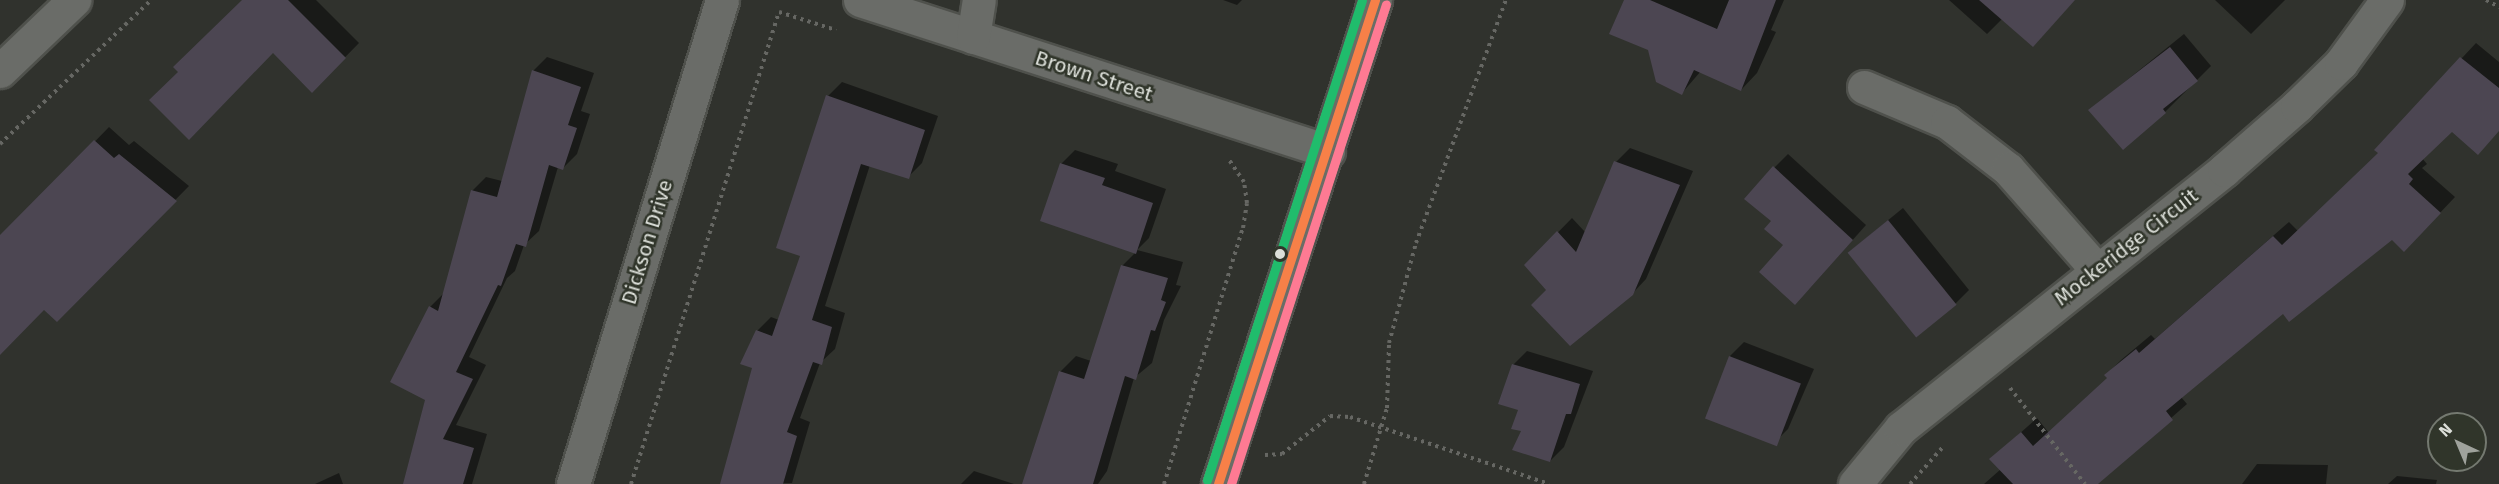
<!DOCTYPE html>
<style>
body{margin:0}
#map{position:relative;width:2499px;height:484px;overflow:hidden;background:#30322d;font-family:"Fira Sans",sans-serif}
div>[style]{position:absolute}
.shadow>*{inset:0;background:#0007}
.building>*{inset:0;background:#4c4652;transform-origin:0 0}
.path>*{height:4px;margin-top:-2px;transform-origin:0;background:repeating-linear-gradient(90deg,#666763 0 3px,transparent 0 7.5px)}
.roads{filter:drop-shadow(2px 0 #4f514c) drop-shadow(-2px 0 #4f514c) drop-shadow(0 2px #4f514c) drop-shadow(0 -2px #4f514c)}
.minor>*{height:33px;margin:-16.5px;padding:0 16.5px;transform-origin:16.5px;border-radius:16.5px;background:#6a6c68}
.tertiary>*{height:33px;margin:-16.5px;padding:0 16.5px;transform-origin:16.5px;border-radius:16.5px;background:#6a6c68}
.secondary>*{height:33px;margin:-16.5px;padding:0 16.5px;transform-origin:16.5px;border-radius:16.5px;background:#6a6d66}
.bus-1>*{height:9px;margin:-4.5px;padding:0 4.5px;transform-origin:4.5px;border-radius:4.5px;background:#f78048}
.bus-2>*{height:9px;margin:-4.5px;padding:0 4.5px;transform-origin:4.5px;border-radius:4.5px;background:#fe7a93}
.bus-3>*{height:9px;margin:-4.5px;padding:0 4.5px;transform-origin:4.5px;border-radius:4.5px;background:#20bc6c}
.dots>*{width:16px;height:16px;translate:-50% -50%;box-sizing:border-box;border:3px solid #30352a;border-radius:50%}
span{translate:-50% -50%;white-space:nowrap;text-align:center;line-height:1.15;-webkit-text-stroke:5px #30352a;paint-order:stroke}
.street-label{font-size:21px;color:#dbded8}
.north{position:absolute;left:2427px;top:412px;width:60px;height:60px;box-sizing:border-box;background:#30352a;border:2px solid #747970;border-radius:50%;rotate:316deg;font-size:16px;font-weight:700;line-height:24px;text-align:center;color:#dbded8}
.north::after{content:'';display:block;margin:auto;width:21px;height:27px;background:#9fa29c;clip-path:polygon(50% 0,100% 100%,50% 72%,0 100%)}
</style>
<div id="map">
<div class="shadow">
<div style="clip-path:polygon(243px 0,316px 0,359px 43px,312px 91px,273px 51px,180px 72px)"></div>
<div style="clip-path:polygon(1223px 0,1242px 0,1237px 5px)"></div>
<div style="clip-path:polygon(1626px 0,1784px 0,1771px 30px,1776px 32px,1757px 73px,1741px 90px,1701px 71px,1682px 93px,1650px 49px)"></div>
<div style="clip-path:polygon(1949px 0,2075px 0,2002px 19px,1987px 34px)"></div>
<div style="clip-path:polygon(2215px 0,2285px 0,2251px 34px)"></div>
<div style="clip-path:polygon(2184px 34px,2211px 66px,2165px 112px,2090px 110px)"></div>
<div style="clip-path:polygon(2476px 43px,2499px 62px,2499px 131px,2452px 129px,2422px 158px,2427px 164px,2422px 168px,2455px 197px,2419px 235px,2392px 238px,2283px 312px,2181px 397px,2187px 404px,2096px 484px,1984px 484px,2001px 469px,1991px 459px,2037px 418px,2049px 433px,2109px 378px,2106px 375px,2121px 360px,2151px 335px,2155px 339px,2289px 222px,2298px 231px,2380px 152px,2376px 150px)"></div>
<div style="clip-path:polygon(547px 57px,594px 73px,581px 111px,590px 114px,577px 154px,563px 168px,558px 167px,539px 231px,524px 245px,515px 271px,507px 278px,469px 357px,486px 365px,456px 425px,487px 434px,472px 484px,404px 484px,427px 399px,430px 307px,444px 293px,472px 191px,486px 177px,502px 181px,533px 71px)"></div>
<div style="clip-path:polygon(842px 82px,938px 116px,922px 163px,908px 177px,870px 165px,825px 306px,845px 313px,835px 349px,820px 363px,800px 418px,810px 422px,792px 483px,722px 484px,754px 367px,757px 331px,771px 317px,779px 320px,802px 255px,828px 96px)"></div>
<div style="clip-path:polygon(109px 127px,129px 145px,134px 141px,189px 186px,57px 320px,44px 308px,0 353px,0 239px)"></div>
<div style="clip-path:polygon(1630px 148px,1693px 171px,1646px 279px,1632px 294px,1548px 290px,1526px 265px,1572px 218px,1586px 233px,1616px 162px)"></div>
<div style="clip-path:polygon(1075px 150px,1118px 164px,1115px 171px,1166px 189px,1149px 238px,1137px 250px,1183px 262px,1176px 285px,1181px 286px,1164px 320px,1152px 363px,1134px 378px,1107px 471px,1098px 484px,1023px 484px,1060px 372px,1076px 356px,1091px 361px,1122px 266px,1136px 252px,1061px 164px)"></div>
<div style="clip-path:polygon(1788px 154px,1866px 225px,1809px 289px,1773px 221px,1774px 168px)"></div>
<div style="clip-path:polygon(1903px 208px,1969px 290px,1955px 304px,1849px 252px)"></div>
<div style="clip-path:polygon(1744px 342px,1814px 369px,1788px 429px,1774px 443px,1730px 356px)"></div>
<div style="clip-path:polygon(1527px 351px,1593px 371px,1564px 447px,1550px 461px,1520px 409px,1513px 365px)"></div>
<div style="clip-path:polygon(2257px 464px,2328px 465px,2326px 484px,2242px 484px)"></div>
<div style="clip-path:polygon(974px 471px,1014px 484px,961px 484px)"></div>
<div style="clip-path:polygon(339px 473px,343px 484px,315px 484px)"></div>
<div style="clip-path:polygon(2397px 476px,2437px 480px,2436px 484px,2388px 484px)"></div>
</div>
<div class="building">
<div style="clip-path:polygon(242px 0,288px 0,346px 58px,312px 93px,273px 53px,189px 140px,149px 100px,178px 72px,173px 67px)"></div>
<div style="clip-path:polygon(1624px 0,1650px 0,1717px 29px,1729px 0,1776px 0,1741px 91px,1694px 70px,1682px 95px,1656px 82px,1648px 50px,1609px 34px)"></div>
<div style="clip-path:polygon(1979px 0,2075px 0,2033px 47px)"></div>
<div style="clip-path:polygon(2170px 47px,2198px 81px,2163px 109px,2166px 113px,2123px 150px,2088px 110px)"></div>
<div style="clip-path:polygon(2460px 57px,2499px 88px,2499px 131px,2478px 155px,2452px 132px,2408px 174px,2413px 179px,2409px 184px,2441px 213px,2404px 252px,2392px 240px,2289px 322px,2283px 314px,2166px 411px,2173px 420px,2098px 484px,2013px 484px,1989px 459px,2021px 432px,2033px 446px,2107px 378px,2104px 375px,2136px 349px,2139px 353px,2273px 236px,2282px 245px,2378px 153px,2374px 150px)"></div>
<div style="clip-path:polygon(532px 70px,581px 87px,568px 125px,577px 128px,563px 170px,549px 165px,526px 247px,516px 244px,501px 286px,498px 285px,456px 372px,473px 379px,443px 439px,474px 448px,463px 484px,403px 484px,425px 400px,390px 382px,429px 306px,438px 311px,471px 190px,497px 197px)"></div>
<div style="clip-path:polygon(826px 95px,925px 130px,909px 179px,861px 164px,812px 320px,832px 327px,822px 365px,813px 362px,787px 432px,797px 436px,783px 484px,720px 484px,752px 368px,740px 364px,756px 330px,772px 336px,800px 256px,776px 248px)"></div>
<div style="clip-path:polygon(94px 140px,114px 158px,119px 154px,177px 201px,57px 322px,44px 310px,0 355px,0 235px)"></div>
<div style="clip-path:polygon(1614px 161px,1680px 185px,1633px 295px,1570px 346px,1531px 305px,1546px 290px,1524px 265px,1557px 231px,1576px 252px)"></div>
<div style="clip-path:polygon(1060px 163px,1105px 178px,1102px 185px,1153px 203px,1136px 254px,1040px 221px)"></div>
<div style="clip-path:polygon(1773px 166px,1853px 240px,1795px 305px,1759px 272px,1783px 245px,1764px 229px,1771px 221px,1744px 199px)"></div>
<div style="left:1888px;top:220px;width:109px;height:52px;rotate:51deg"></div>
<div style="clip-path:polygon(1121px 265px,1168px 278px,1161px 300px,1166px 302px,1155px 331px,1151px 330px,1136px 380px,1125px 376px,1093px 484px,1022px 484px,1059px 371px,1084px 379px)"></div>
<div style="left:1729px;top:356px;width:77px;height:67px;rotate:21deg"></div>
<div style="clip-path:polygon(1512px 364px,1580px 384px,1571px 414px,1566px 414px,1550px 462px,1512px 450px,1521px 431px,1511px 429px,1518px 410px,1498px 404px)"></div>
</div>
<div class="path">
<div style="left:2486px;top:0;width:15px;rotate:28deg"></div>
<div style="left:0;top:144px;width:209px;rotate:-43.6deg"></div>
<div style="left:2010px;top:388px;width:122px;rotate:52deg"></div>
<div style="left:1265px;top:455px;width:17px;rotate:-3deg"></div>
<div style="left:1282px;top:454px;width:61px;rotate:-38.4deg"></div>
<div style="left:1330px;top:416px;width:20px;rotate:3deg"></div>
<div style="left:1350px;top:417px;width:210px;rotate:18.6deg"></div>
<div style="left:631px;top:484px;width:495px;rotate:-72.6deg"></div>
<div style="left:779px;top:12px;width:60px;rotate:17.5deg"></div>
<div style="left:1164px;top:484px;width:268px;rotate:-72.9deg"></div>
<div style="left:1243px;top:228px;width:25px;rotate:-81deg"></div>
<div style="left:1247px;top:203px;width:21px;rotate:-98deg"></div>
<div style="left:1244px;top:182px;width:27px;rotate:-124deg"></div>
<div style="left:1364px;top:484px;width:79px;rotate:-73.2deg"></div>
<div style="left:1387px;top:408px;width:65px;rotate:-88.2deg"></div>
<div style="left:1389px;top:343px;width:104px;rotate:-74.9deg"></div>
<div style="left:1416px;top:243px;width:259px;rotate:-69.7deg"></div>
<div style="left:1910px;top:484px;width:50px;rotate:-48.3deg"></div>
</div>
<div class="roads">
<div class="minor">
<div style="left:860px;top:0;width:492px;rotate:17.9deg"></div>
<div style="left:973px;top:37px;width:37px;rotate:-81deg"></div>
<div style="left:1864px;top:87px;width:90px;rotate:22.9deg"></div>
<div style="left:1947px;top:122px;width:77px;rotate:37.6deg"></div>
<div style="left:2008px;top:169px;width:135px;rotate:48.6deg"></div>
<div style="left:573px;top:484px;width:506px;rotate:-72.89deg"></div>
<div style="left:1855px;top:484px;width:72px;rotate:-50.6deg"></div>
<div style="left:1901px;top:428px;width:413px;rotate:-38.6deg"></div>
<div style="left:2224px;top:170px;width:97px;rotate:-41.2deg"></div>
<div style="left:2297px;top:106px;width:62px;rotate:-44.3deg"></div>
<div style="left:2341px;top:63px;width:78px;rotate:-53.9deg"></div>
</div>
<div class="tertiary">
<div style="left:0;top:71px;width:103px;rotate:-43.8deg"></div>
</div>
<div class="secondary">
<div style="left:1218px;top:484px;width:509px;rotate:-72.03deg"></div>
</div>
</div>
<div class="bus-1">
<div style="left:1218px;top:484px;width:509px;rotate:-72.03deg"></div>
</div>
<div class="bus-2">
<div style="left:1231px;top:484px;width:504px;rotate:-72.1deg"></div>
</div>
<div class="bus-3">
<div style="left:1207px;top:480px;width:504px;rotate:-72.1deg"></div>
</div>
<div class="dots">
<div style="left:1280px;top:254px;background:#dbded8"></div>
</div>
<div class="street-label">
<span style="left:1094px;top:76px;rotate:18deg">Brown Street</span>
<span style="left:647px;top:242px;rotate:-73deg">Dickson Drive</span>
<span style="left:2126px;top:247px;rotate:-38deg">Mockeridge Circuit</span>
</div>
<div class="north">N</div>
</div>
